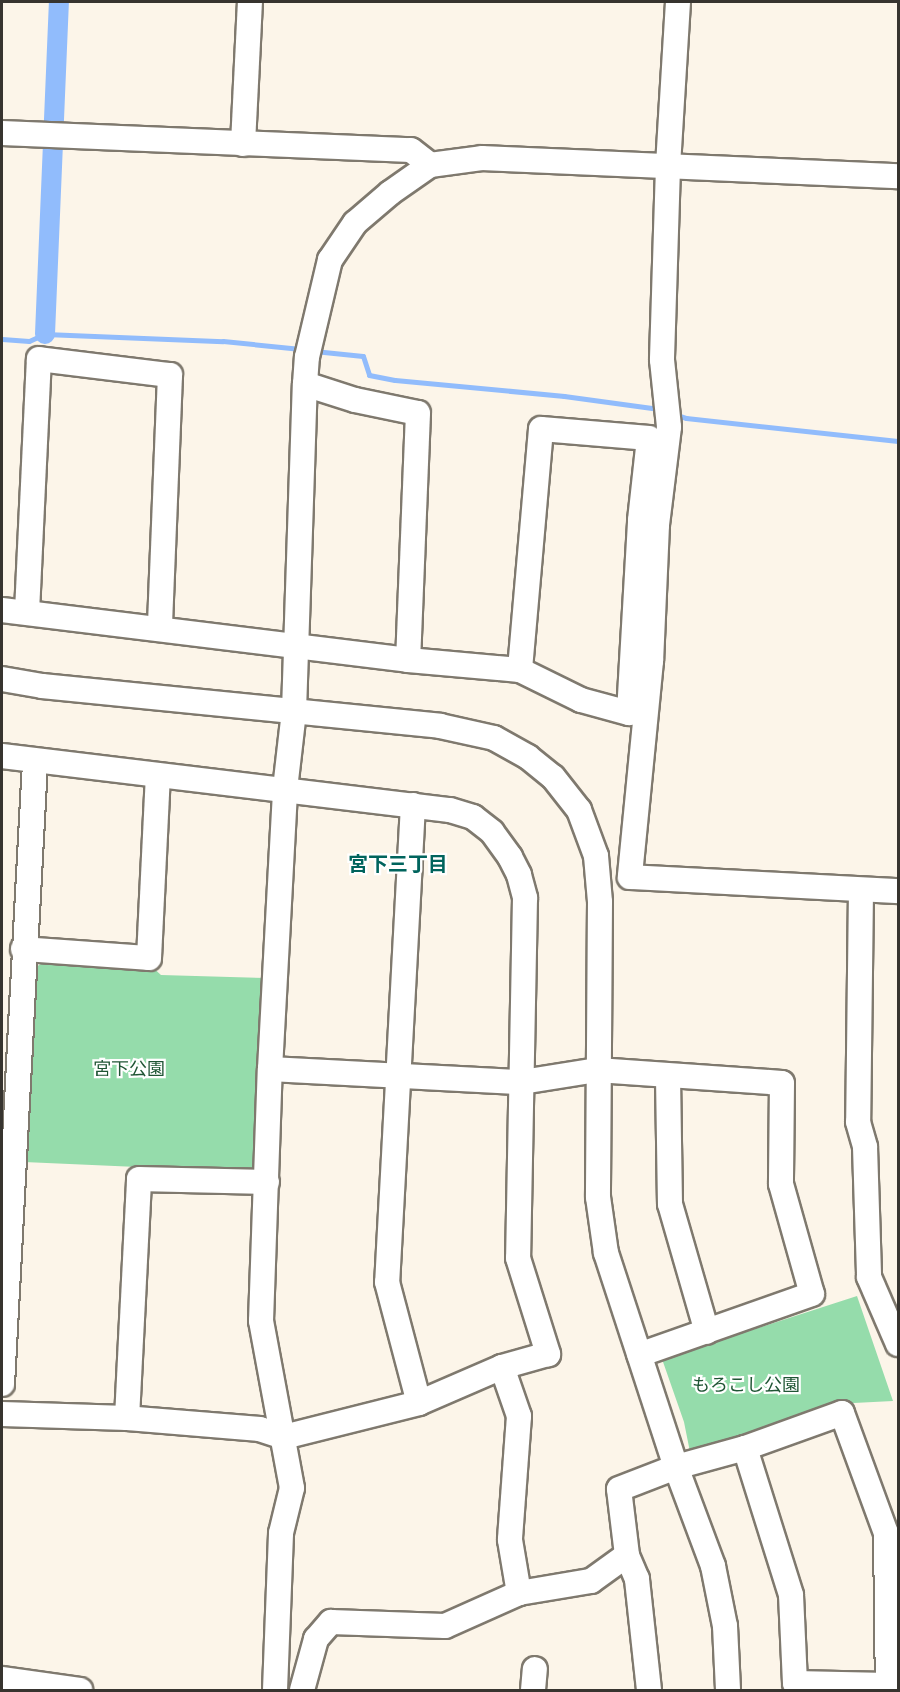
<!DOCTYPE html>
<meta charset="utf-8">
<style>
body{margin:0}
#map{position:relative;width:900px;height:1692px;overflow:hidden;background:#fcf5e9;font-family:Ubuntu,"Noto Sans JP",sans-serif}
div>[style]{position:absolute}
.green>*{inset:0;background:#95dcab}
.stream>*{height:5px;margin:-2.5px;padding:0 2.5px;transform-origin:2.5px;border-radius:2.5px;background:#91bcfc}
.canal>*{height:20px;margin:-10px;padding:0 10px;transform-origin:10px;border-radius:10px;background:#91bcfc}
.roads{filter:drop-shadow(2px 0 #7f796e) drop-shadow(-2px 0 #7f796e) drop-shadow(0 2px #7f796e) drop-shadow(0 -2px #7f796e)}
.minor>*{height:24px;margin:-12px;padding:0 12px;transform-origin:12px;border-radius:12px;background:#fff}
span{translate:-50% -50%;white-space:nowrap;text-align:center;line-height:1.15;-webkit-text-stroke:4.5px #fff;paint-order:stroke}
.park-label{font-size:18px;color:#1f5534}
.neighbourhood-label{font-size:20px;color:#00645d;font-weight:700}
.frame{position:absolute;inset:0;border:3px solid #37342f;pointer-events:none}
</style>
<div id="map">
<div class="green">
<div style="clip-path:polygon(49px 959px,150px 965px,161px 975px,267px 978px,260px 1163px,251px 1172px,24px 1162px,31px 970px)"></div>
<div style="clip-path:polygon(857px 1296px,893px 1401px,834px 1404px,776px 1426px,690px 1452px,684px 1422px,662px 1359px)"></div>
</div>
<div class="stream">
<div style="left:2px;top:339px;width:27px;rotate:4deg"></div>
<div style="left:29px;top:341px;width:17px;rotate:-24deg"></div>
<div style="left:45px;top:334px;width:178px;rotate:2.3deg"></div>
<div style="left:223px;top:341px;width:78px;rotate:5.9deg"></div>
<div style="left:314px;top:351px;width:49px;rotate:5.8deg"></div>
<div style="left:363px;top:356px;width:20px;rotate:72deg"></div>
<div style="left:369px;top:375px;width:26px;rotate:11deg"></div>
<div style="left:395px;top:380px;width:170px;rotate:5.4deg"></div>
<div style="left:564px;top:396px;width:96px;rotate:7.8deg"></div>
<div style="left:674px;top:414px;width:13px;rotate:18deg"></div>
<div style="left:686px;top:418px;width:213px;rotate:6.2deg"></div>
</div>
<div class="canal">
<div style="left:45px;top:334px;width:332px;rotate:-87.6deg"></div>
</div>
<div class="roads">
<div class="minor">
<div style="left:678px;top:2px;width:165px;rotate:93.5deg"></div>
<div style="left:668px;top:167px;width:193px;rotate:91.8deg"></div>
<div style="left:662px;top:360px;width:67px;rotate:84deg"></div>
<div style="left:669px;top:427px;width:99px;rotate:97deg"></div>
<div style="left:657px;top:525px;width:136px;rotate:92.5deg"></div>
<div style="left:651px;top:661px;width:217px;rotate:95.6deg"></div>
<div style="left:630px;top:877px;width:268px;rotate:3deg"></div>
<div style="left:2px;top:133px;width:409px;rotate:2.4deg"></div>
<div style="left:411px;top:150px;width:24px;rotate:38deg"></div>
<div style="left:243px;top:144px;width:142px;rotate:-87.2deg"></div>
<div style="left:305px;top:384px;width:52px;rotate:17.7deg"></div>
<div style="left:355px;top:400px;width:64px;rotate:11.7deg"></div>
<div style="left:418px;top:413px;width:247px;rotate:92.3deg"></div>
<div style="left:2px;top:610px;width:409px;rotate:7deg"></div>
<div style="left:408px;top:660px;width:112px;rotate:5.1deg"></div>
<div style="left:520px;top:670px;width:68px;rotate:26.2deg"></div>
<div style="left:581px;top:700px;width:50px;rotate:15.2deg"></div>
<div style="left:629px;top:713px;width:193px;rotate:-86.7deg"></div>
<div style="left:640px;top:520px;width:82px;rotate:-83.7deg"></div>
<div style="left:649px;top:438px;width:108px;rotate:-175.2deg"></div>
<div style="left:541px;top:429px;width:242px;rotate:95deg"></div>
<div style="left:27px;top:612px;width:253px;rotate:-87.3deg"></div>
<div style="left:39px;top:359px;width:132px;rotate:7deg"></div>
<div style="left:170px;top:375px;width:254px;rotate:92.3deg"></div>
<div style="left:2px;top:679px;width:41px;rotate:9.9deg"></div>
<div style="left:42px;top:686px;width:400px;rotate:5.7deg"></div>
<div style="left:440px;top:726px;width:55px;rotate:12.5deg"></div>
<div style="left:494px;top:738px;width:39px;rotate:29deg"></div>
<div style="left:528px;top:757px;width:32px;rotate:39deg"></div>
<div style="left:553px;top:777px;width:42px;rotate:51.8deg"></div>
<div style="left:579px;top:810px;width:49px;rotate:69.7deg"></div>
<div style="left:596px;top:856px;width:46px;rotate:85deg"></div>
<div style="left:600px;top:902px;width:295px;rotate:90.4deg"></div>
<div style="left:598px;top:1197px;width:57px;rotate:81.9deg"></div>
<div style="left:606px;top:1253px;width:225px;rotate:71.9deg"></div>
<div style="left:676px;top:1467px;width:106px;rotate:69.5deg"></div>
<div style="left:713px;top:1566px;width:61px;rotate:78.7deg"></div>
<div style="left:725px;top:1626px;width:64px;rotate:87.3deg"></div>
<div style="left:2px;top:756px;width:451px;rotate:6.9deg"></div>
<div style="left:450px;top:810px;width:24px;rotate:17deg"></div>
<div style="left:473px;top:817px;width:24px;rotate:38deg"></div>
<div style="left:492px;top:832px;width:31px;rotate:54deg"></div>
<div style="left:510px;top:857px;width:20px;rotate:63deg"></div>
<div style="left:519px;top:875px;width:24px;rotate:75deg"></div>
<div style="left:525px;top:898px;width:360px;rotate:91.1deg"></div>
<div style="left:518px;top:1258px;width:101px;rotate:72.6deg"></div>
<div style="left:548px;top:1354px;width:48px;rotate:164.2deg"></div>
<div style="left:502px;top:1367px;width:90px;rotate:156.6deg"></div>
<div style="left:419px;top:1403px;width:139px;rotate:165.9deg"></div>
<div style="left:284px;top:1437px;width:25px;rotate:-162deg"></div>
<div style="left:260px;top:1429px;width:133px;rotate:-175.3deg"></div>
<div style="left:127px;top:1418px;width:125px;rotate:-178.2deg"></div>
<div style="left:413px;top:805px;width:478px;rotate:93.1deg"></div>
<div style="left:387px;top:1282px;width:125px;rotate:75.2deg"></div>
<div style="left:861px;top:890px;width:232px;rotate:90.7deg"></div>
<div style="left:858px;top:1122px;width:26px;rotate:74deg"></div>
<div style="left:865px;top:1147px;width:130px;rotate:88.2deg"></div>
<div style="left:869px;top:1277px;width:73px;rotate:66.6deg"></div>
<div style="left:23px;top:949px;width:126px;rotate:4.1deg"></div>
<div style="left:149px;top:958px;width:181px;rotate:-87.2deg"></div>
<div style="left:270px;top:1069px;width:252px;rotate:3deg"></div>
<div style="left:522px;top:1082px;width:76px;rotate:-9.1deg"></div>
<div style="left:597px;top:1070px;width:185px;rotate:4deg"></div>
<div style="left:782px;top:1083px;width:101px;rotate:90.6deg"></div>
<div style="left:781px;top:1184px;width:114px;rotate:74.3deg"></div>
<div style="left:812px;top:1294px;width:183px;rotate:160.6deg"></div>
<div style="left:668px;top:1077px;width:127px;rotate:89.1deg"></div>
<div style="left:670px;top:1204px;width:133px;rotate:73.9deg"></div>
<div style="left:502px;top:1367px;width:52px;rotate:70.9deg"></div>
<div style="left:519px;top:1416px;width:124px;rotate:94.2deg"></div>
<div style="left:510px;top:1540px;width:54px;rotate:80.4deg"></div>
<div style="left:2px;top:1384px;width:623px;rotate:-86.96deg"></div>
<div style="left:127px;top:1418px;width:239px;rotate:-87.1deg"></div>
<div style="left:139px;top:1179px;width:128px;rotate:1.3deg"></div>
<div style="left:745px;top:1448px;width:154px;rotate:72.6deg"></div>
<div style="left:791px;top:1595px;width:88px;rotate:87.4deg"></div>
<div style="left:795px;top:1683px;width:93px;rotate:1.2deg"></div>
<div style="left:2px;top:1679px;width:79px;rotate:8deg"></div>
<div style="left:275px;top:1690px;width:157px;rotate:-87.8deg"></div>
<div style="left:281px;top:1533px;width:46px;rotate:-76.3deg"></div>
<div style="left:292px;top:1488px;width:170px;rotate:-100.5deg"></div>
<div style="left:261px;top:1321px;width:252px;rotate:-88deg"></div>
<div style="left:270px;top:1069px;width:280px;rotate:-86.9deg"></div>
<div style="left:285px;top:789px;width:79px;rotate:-83.4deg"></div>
<div style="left:294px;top:711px;width:327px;rotate:-88.1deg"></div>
<div style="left:305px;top:384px;width:27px;rotate:-86deg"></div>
<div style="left:307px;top:357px;width:100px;rotate:-76.7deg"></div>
<div style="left:330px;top:260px;width:45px;rotate:-56deg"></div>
<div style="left:355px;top:223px;width:46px;rotate:-40.6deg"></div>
<div style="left:390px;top:193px;width:49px;rotate:-35deg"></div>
<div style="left:430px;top:165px;width:52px;rotate:-7.7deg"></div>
<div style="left:482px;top:158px;width:416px;rotate:2.5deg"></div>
<div style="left:302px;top:1690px;width:53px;rotate:-74.6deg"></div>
<div style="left:316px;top:1639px;width:23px;rotate:-49deg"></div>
<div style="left:331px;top:1622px;width:114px;rotate:2deg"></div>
<div style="left:445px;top:1626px;width:81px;rotate:-24deg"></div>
<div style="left:519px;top:1593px;width:73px;rotate:-9.5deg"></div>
<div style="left:591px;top:1581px;width:44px;rotate:-35.8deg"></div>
<div style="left:533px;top:1690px;width:21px;rotate:-85deg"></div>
<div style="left:649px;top:1690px;width:112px;rotate:-96.2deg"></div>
<div style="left:637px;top:1579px;width:26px;rotate:-113deg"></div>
<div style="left:627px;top:1555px;width:66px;rotate:-96.9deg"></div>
<div style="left:619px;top:1489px;width:61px;rotate:-21.1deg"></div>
<div style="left:676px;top:1467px;width:72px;rotate:-15.4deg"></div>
<div style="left:745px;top:1448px;width:103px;rotate:-19.8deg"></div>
<div style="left:842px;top:1413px;width:128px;rotate:69.9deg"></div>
<div style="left:886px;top:1533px;width:157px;rotate:89.3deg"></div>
</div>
</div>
<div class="park-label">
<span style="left:129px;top:1068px">宮下公園</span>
<span style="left:746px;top:1384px">もろこし公園</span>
</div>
<div class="neighbourhood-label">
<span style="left:398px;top:863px">宮下三丁目</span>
</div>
<div class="frame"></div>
</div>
